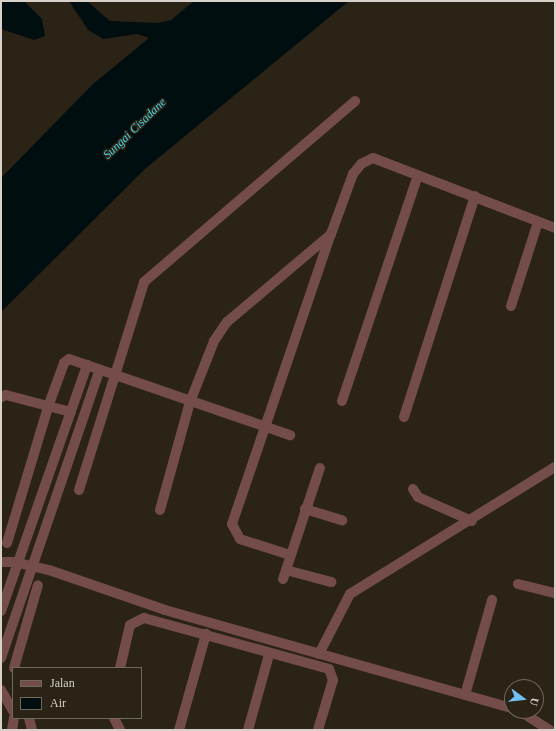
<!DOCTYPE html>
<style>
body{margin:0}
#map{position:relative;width:556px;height:731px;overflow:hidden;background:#2c2317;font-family:Georgia,serif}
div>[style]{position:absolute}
.water>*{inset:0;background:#010e10}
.street>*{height:10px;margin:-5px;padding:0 5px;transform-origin:5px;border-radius:5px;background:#744d4a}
.street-bridge>*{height:10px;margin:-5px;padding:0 5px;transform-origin:5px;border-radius:5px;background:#744d4a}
span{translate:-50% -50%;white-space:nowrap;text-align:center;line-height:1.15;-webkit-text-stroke:3px #2c2317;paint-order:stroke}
.water-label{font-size:12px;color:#49d5e3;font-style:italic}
.frame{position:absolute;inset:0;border:2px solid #d7d1c9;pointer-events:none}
.legend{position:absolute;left:12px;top:667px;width:130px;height:52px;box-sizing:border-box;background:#2c2317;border:1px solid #70695e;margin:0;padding:5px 7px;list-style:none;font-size:12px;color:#d7d1c9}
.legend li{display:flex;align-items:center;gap:8px;height:20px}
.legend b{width:20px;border:1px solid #70695e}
.north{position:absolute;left:504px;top:679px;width:40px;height:40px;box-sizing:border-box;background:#2c2317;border:1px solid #70695e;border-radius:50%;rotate:105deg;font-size:11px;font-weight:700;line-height:16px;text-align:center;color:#d7d1c9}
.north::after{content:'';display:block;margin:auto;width:14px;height:18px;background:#72c1f5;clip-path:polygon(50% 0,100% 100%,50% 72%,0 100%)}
</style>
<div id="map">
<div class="water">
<div style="clip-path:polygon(1px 1px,24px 1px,42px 19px,45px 36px,34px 40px,1px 29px)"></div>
<div style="clip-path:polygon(69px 1px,87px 1px,110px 21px,158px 23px,171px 20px,194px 1px,349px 1px,145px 169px,1px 312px,1px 178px,93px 84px,149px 38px,137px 34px,103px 39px,88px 30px)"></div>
</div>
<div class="street">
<div style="left:511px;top:306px;width:88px;rotate:-72.2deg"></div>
<div style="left:1px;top:397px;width:5px;rotate:-22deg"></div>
<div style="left:6px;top:395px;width:67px;rotate:14.7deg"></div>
<div style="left:342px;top:401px;width:238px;rotate:-71.4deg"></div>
<div style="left:404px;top:417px;width:232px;rotate:-72.2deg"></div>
<div style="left:413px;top:489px;width:9px;rotate:58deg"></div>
<div style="left:418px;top:497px;width:59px;rotate:24deg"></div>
<div style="left:79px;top:490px;width:218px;rotate:-72.6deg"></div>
<div style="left:144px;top:282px;width:278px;rotate:-40.6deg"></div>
<div style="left:305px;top:509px;width:39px;rotate:17deg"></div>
<div style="left:160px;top:510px;width:112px;rotate:-74.5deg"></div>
<div style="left:190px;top:402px;width:66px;rotate:-68.5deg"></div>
<div style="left:214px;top:341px;width:23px;rotate:-56deg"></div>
<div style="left:227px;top:322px;width:136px;rotate:-40.2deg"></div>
<div style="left:7px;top:543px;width:145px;rotate:-73.2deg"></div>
<div style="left:49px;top:404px;width:44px;rotate:-69.9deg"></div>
<div style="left:64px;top:363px;width:6px;rotate:-39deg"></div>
<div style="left:69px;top:359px;width:234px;rotate:19deg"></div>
<div style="left:290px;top:555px;width:52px;rotate:-162.3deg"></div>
<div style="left:240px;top:539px;width:17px;rotate:-118deg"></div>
<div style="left:232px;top:524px;width:306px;rotate:-71.2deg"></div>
<div style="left:331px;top:234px;width:64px;rotate:-69.9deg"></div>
<div style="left:353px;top:174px;width:13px;rotate:-51deg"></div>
<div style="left:361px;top:164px;width:13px;rotate:-27deg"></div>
<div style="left:373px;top:158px;width:195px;rotate:21deg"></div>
<div style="left:1px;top:562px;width:13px"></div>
<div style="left:49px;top:570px;width:123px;rotate:19deg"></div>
<div style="left:165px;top:610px;width:361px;rotate:15.8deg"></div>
<div style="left:286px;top:570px;width:47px;rotate:14.9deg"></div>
<div style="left:283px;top:579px;width:117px;rotate:-71.6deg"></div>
<div style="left:518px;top:584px;width:38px;rotate:14deg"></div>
<div style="left:1px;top:611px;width:261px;rotate:-70.7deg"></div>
<div style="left:319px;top:654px;width:68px;rotate:-62.7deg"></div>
<div style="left:350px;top:594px;width:241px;rotate:-31.8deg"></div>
<div style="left:1px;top:658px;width:305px;rotate:-71.1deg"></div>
<div style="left:14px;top:668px;width:86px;rotate:-73.9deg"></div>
<div style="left:120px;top:668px;width:44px;rotate:-76.9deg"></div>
<div style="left:130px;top:625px;width:16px;rotate:-27deg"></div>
<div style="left:144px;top:618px;width:192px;rotate:15.4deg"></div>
<div style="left:329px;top:669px;width:12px;rotate:70deg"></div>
<div style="left:333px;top:680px;width:52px;rotate:106.7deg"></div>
<div style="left:1px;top:690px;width:24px;rotate:60deg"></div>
<div style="left:465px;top:695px;width:99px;rotate:-74.1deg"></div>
<div style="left:520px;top:711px;width:35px;rotate:33deg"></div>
<div style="left:29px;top:718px;width:12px;rotate:76deg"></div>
<div style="left:114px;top:718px;width:13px;rotate:63deg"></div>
<div style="left:12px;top:730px;width:12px;rotate:-81deg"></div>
<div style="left:179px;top:730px;width:100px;rotate:-74.3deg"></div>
<div style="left:248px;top:730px;width:78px;rotate:-74.4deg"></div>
</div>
<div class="street-bridge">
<div style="left:14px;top:562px;width:36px;rotate:13deg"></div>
</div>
<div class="water-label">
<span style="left:135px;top:129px;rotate:-44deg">Sungai Cisadane</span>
</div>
<div class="frame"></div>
<ul class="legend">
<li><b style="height:5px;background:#744d4a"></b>Jalan</li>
<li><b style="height:11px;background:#010e10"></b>Air</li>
</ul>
<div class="north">U</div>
</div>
